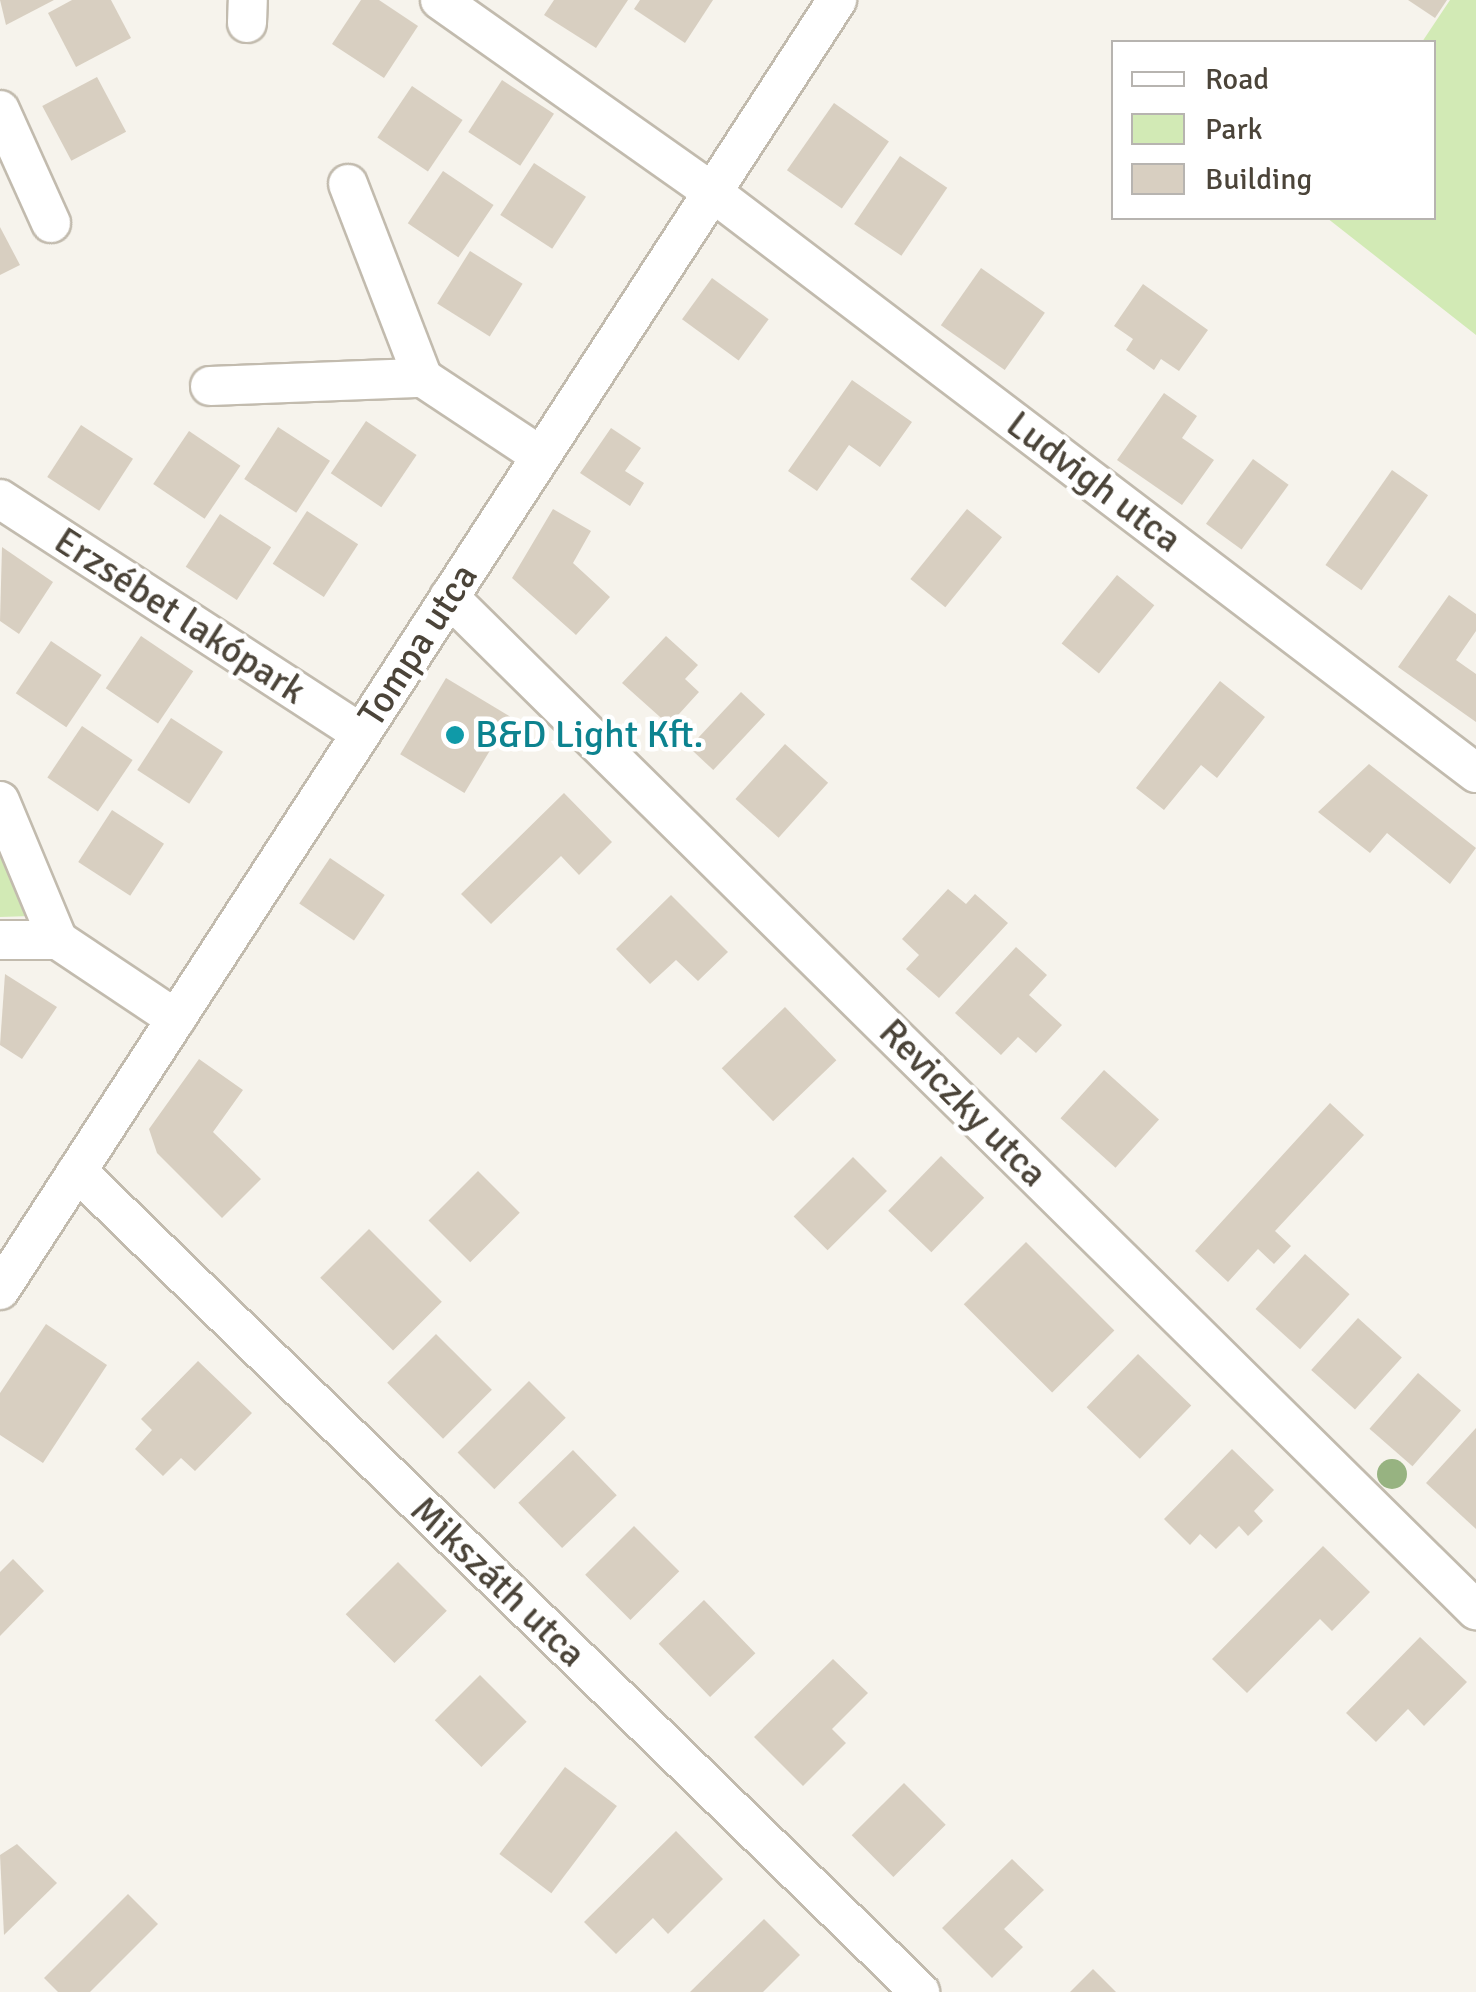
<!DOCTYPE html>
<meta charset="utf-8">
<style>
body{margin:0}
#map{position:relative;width:1476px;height:1992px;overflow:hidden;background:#f6f3ec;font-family:Signika,sans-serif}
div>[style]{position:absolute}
.green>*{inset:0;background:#d2eab5}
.building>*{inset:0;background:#d8cfc1;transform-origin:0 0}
.roads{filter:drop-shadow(2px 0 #c2bbae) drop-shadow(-2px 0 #c2bbae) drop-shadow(0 2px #c2bbae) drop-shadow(0 -2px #c2bbae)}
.street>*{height:38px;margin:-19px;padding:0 19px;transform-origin:19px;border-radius:19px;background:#fff}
.trees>*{width:30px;height:30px;margin:-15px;border-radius:50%;background:#97b381}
.dots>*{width:28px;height:28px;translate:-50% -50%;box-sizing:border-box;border:5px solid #fff;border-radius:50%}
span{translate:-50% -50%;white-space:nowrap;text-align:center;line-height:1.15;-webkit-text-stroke:9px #fff;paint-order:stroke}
.street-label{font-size:38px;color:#4b4439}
.culture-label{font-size:38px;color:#0d838f}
.left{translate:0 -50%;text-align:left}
.legend{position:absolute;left:1111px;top:40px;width:325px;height:180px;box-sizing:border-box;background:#fff;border:2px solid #b7b4b0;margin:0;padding:12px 18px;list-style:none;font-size:30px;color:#4b4439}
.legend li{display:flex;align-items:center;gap:20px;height:50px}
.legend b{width:50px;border:2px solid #b7b4b0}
</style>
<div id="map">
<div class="green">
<div style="clip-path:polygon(1450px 0,1476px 0,1476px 335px,1327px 218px,1434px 218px,1434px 42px,1422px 42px)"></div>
<div style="clip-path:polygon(0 834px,31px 916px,0 917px)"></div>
</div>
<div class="building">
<div style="clip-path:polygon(0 0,54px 0,6px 25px)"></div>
<div style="clip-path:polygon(72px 0,111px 0,131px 38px,76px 67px,48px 13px)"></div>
<div style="clip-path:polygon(361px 0,379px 0,418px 26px,384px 78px,332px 44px)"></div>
<div style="clip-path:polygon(554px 0,628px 0,596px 48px,544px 15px)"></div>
<div style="clip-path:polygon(640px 0,713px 0,685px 43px,634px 9px)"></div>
<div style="clip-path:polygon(1408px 0,1447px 0,1435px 18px)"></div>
<div style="left:97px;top:77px;width:62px;height:62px;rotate:62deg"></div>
<div style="left:502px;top:80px;width:62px;height:62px;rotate:33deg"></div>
<div style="left:412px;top:86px;width:61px;height:62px;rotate:34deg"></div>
<div style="left:834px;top:103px;width:67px;height:82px;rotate:35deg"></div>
<div style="left:900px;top:156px;width:57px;height:82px;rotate:34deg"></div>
<div style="left:534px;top:163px;width:62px;height:62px;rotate:33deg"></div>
<div style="left:443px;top:171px;width:61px;height:63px;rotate:34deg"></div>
<div style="clip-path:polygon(0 227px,20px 265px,0 275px)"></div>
<div style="left:470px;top:251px;width:62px;height:62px;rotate:32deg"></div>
<div style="left:981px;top:268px;width:78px;height:70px;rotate:35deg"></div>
<div style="left:712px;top:278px;width:70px;height:51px;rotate:36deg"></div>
<div style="clip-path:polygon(1143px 284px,1208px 330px,1179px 371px,1161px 359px,1154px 370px,1126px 350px,1133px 339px,1114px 326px)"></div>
<div style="clip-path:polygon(852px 380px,912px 422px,880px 467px,849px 445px,817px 491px,788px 471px)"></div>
<div style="clip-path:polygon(1164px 393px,1197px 416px,1182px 438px,1214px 460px,1182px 505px,1117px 460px)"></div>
<div style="left:366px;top:421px;width:61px;height:63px;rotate:34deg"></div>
<div style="left:81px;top:425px;width:62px;height:62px;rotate:33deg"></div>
<div style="left:278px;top:427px;width:62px;height:62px;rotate:33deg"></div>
<div style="clip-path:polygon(611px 428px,641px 448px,625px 471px,644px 483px,630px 506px,580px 473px)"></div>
<div style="left:189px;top:431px;width:62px;height:64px;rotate:34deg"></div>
<div style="left:1253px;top:459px;width:44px;height:80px;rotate:36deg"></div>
<div style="left:1392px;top:470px;width:44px;height:116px;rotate:35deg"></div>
<div style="clip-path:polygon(553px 509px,591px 531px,573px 563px,610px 597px,576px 635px,512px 578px)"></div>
<div style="left:967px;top:509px;width:45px;height:90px;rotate:39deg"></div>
<div style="left:307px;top:511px;width:61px;height:63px;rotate:33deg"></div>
<div style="left:220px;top:514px;width:61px;height:63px;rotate:33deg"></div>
<div style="clip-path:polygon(2px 547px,53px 582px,19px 634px,0 621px)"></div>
<div style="left:1117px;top:575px;width:48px;height:88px;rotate:39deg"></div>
<div style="clip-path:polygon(1449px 595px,1476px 614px,1476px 631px,1456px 660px,1476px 674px,1476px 722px,1398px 667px)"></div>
<div style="left:141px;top:636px;width:63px;height:63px;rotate:34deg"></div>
<div style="clip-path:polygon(666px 636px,698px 665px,685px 679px,699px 692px,669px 725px,622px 683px)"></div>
<div style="left:51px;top:641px;width:61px;height:63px;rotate:34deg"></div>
<div style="left:446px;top:678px;width:75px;height:89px;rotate:31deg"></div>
<div style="clip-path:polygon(1220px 681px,1265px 717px,1217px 778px,1201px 765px,1164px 810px,1136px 788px)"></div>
<div style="left:741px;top:692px;width:33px;height:76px;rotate:43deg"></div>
<div style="left:171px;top:718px;width:62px;height:62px;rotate:33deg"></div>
<div style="left:82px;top:726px;width:61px;height:62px;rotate:34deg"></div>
<div style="left:785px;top:744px;width:58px;height:74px;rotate:42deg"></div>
<div style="clip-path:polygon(1369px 764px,1476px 848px,1450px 884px,1387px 833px,1370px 853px,1318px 812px)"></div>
<div style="clip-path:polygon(564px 793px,612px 842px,579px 875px,561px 856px,491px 924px,461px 894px)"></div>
<div style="left:112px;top:810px;width:62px;height:62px;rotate:33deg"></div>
<div style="left:330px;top:858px;width:66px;height:55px;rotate:34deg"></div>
<div style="clip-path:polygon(948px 889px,966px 904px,975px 894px,1008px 923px,939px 998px,906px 969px,919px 955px,902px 939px)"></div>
<div style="clip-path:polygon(671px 895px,728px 952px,698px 981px,676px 960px,650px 984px,616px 949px)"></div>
<div style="clip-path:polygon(1016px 947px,1047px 975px,1029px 995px,1062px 1025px,1036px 1053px,1018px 1037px,1001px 1055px,955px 1013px)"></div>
<div style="clip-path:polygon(5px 974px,57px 1007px,22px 1059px,0 1045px)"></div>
<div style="left:785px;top:1007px;width:74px;height:88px;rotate:46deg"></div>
<div style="clip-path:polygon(199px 1059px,243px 1090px,213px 1132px,261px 1179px,222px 1218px,157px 1153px,149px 1129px)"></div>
<div style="left:1104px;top:1070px;width:74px;height:65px;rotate:42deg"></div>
<div style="clip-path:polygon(1330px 1103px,1364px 1135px,1275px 1231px,1291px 1246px,1274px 1264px,1258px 1249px,1228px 1282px,1195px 1251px)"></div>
<div style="left:941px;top:1156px;width:60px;height:76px;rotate:44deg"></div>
<div style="left:853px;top:1157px;width:48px;height:84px;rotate:45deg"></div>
<div style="left:478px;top:1171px;width:59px;height:70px;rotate:45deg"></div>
<div style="left:369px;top:1229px;width:103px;height:69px;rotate:45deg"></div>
<div style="left:1026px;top:1242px;width:125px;height:88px;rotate:45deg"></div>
<div style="left:1305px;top:1254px;width:60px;height:74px;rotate:42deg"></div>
<div style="left:1358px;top:1318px;width:59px;height:70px;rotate:42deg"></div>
<div style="clip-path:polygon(46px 1324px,107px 1365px,43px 1463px,0 1435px,0 1393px)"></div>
<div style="left:436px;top:1334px;width:79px;height:69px;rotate:45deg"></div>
<div style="left:1138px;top:1354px;width:74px;height:74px;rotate:44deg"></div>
<div style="clip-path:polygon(198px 1361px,252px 1413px,195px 1471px,181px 1458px,163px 1476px,135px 1449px,152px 1430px,141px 1419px)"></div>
<div style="left:1418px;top:1373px;width:57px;height:74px;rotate:41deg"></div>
<div style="left:529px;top:1381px;width:52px;height:101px;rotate:45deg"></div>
<div style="clip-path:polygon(1476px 1428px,1476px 1529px,1426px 1483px)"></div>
<div style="clip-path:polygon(1232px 1449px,1274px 1490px,1254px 1511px,1263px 1521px,1248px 1536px,1239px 1526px,1216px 1549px,1200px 1534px,1190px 1545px,1164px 1519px)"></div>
<div style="left:573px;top:1450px;width:63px;height:76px;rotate:46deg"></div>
<div style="left:634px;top:1526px;width:64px;height:69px;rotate:45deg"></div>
<div style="clip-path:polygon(1323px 1546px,1370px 1592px,1332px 1631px,1320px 1619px,1247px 1693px,1212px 1659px)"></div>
<div style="clip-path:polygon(13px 1559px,44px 1591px,0 1636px,0 1572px)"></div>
<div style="left:398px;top:1562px;width:69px;height:74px;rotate:45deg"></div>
<div style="left:704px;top:1600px;width:74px;height:63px;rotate:46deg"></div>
<div style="clip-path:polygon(1420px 1637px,1467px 1682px,1424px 1726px,1408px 1709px,1376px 1742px,1346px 1713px)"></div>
<div style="clip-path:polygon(833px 1659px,868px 1693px,832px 1729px,846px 1743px,803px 1786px,754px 1737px)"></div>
<div style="left:480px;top:1675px;width:66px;height:64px;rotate:45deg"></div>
<div style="left:565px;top:1767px;width:65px;height:109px;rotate:37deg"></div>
<div style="left:904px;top:1783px;width:59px;height:74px;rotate:45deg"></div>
<div style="clip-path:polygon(676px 1831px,723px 1879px,668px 1934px,653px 1918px,616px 1954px,584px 1922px)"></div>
<div style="clip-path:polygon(17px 1844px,57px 1883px,4px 1935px,0 1855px)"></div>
<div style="clip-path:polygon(1012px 1859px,1044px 1890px,1004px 1929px,1023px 1947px,992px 1978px,942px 1928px)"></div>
<div style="clip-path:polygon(128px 1894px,158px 1924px,90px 1992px,58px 1992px,44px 1978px)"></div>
<div style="clip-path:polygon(764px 1919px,800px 1955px,763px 1992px,690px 1992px)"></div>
<div style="clip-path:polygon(1093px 1969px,1116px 1992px,1070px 1992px)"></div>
</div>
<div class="roads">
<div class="street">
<div style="left:440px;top:0;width:333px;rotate:35.2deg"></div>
<div style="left:712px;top:192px;width:960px;rotate:37.25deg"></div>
<div style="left:247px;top:23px;width:23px;rotate:-88deg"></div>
<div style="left:0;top:110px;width:124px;rotate:65.7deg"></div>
<div style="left:348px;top:184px;width:208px;rotate:68.9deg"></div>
<div style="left:210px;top:386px;width:213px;rotate:-2.2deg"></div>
<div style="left:423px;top:378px;width:141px;rotate:33.5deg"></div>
<div style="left:0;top:499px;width:430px;rotate:33deg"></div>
<div style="left:449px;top:597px;width:1443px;rotate:44.61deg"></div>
<div style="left:0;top:801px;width:151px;rotate:67.4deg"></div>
<div style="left:0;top:940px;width:58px"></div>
<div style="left:58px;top:940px;width:142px;rotate:33.8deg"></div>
<div style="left:77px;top:1171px;width:1177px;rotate:44.24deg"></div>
<div style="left:0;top:1290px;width:1538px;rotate:-57.02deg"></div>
</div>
</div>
<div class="trees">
<div style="left:1392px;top:1474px"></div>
</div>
<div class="dots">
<div style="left:455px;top:735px;background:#0f9aa8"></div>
</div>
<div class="street-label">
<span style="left:1094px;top:482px;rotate:37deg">Ludvigh utca</span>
<span style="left:180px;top:616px;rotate:33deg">Erzsébet lakópark</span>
<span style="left:418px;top:645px;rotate:-57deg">Tompa utca</span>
<span style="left:963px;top:1103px;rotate:45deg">Reviczky utca</span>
<span style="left:498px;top:1582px;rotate:44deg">Mikszáth utca</span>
</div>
<div class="culture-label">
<span class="left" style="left:475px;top:735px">B&amp;D Light Kft.</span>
</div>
<ul class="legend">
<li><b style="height:12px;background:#fff"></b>Road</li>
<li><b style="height:28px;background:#d2eab5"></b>Park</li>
<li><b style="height:28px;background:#d8cfc1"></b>Building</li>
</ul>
</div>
